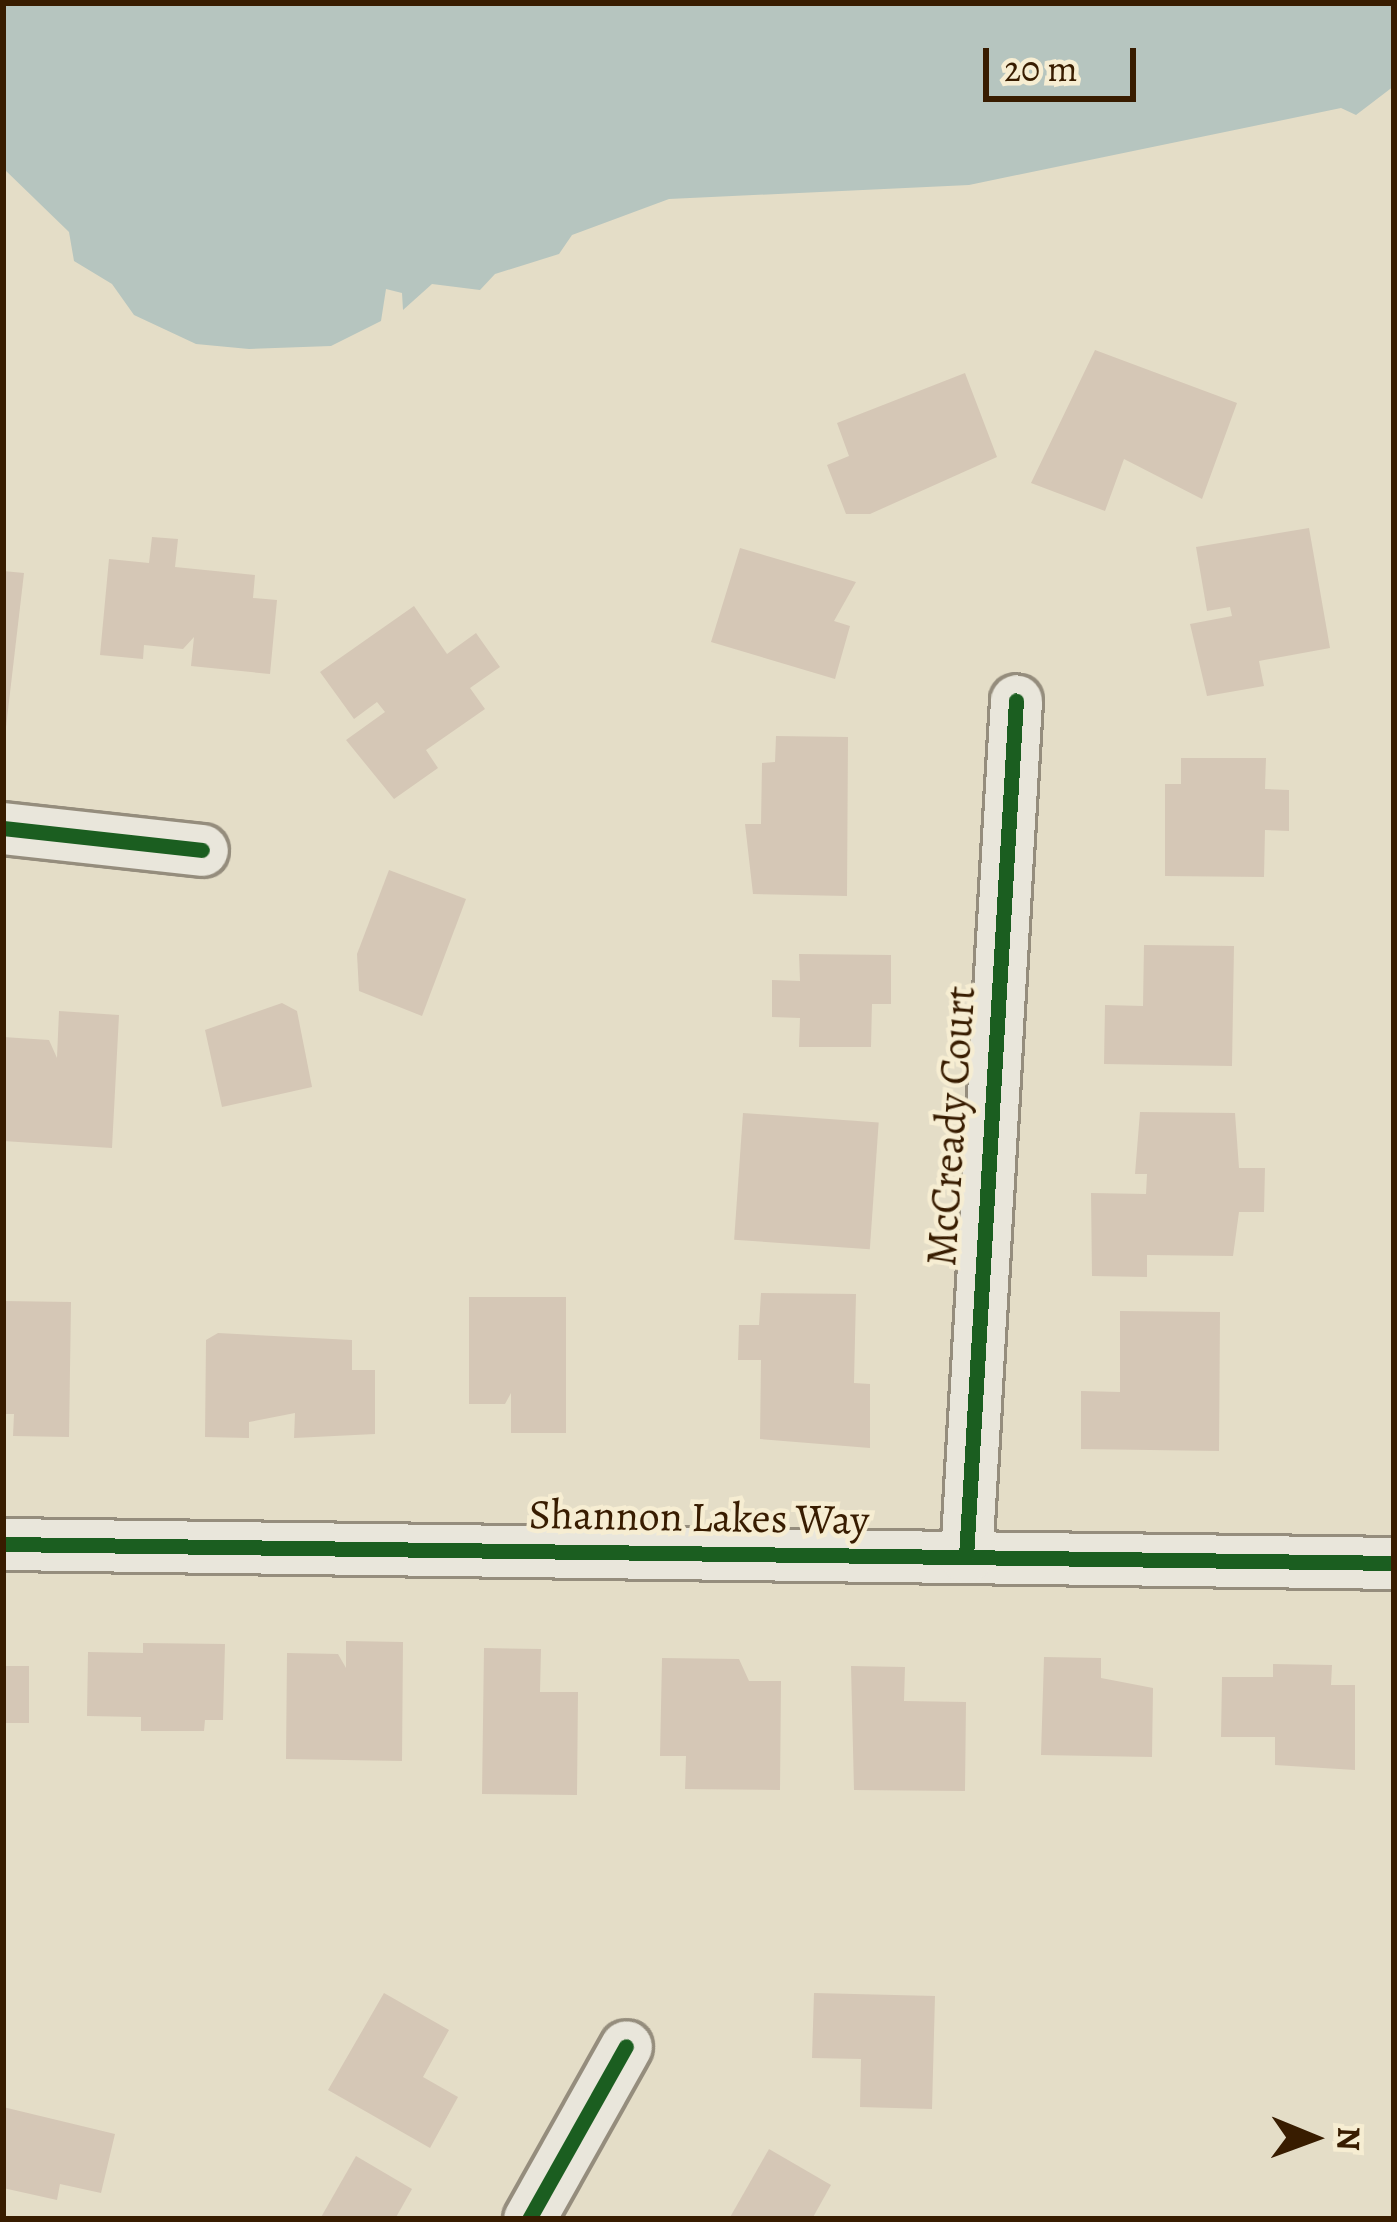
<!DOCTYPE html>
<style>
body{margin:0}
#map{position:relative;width:1397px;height:2222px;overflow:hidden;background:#e4ddc7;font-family:Alegreya,serif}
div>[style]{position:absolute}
.water>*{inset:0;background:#b6c5bf}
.building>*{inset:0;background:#d5c7b6;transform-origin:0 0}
.roads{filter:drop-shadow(3px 0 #958d7d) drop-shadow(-3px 0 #958d7d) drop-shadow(0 3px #958d7d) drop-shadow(0 -3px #958d7d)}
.street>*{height:51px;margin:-25.5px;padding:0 25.5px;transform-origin:25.5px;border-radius:25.5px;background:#e9e6db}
.cycleway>*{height:15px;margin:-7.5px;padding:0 7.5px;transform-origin:7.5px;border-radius:7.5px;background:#1b5e20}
span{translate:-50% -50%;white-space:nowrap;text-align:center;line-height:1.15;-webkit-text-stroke:9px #f6edd2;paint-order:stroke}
.street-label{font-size:42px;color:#381c00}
.frame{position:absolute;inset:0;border:6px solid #381c00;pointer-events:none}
.north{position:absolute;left:1253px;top:2078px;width:120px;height:120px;-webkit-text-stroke:9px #f6edd2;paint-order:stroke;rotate:91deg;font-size:33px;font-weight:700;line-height:48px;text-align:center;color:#381c00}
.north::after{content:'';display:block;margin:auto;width:42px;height:54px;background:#381c00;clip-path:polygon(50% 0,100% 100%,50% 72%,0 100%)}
.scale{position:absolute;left:983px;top:48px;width:153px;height:54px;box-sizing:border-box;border:6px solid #381c00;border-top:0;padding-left:15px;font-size:36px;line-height:42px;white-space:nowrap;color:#381c00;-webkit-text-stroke:9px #f6edd2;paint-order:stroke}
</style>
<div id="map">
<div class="water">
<div style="clip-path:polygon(3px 3px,1394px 3px,1394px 86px,1356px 115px,1341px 108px,969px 185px,669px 199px,572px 235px,559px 254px,495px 274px,480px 290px,432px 284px,403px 310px,402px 293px,386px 289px,381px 321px,331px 346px,249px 349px,196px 344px,134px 315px,112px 284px,74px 261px,69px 232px,3px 168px)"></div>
</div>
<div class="building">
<div style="clip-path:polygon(1095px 350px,1237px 403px,1202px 499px,1124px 459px,1105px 511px,1031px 483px)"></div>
<div style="clip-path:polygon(965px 373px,997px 457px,870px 514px,846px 514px,827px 465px,849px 456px,837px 423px)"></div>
<div style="clip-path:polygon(1309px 528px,1330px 648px,1259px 661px,1264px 686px,1207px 696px,1190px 624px,1232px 616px,1230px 607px,1207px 611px,1196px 547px)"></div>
<div style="clip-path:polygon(152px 537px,178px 539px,175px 567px,255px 575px,253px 598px,277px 600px,270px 674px,191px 666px,194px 637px,183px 649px,144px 645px,143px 659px,100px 655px,109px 559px,149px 563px)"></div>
<div style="clip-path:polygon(740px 548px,856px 582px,834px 621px,850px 626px,835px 679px,711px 642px)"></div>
<div style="clip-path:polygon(3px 571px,24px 573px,6px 727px,3px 727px)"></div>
<div style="clip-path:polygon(414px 606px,447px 654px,476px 633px,500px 667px,470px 688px,485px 709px,426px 750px,438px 768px,394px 799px,346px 740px,385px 712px,377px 702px,354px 719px,320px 672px)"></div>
<div style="clip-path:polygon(776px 736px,848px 737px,847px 896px,753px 894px,745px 824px,761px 824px,762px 763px,775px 762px)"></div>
<div style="clip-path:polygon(1181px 758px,1266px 758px,1265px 789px,1289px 790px,1289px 831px,1265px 830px,1264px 877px,1165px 876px,1165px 784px,1181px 784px)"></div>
<div style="clip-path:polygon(389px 870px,466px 899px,422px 1016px,359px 991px,357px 954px)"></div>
<div style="clip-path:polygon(1144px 945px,1234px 946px,1232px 1066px,1104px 1064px,1105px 1005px,1143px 1006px)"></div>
<div style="clip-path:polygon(799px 954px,891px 955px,891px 1004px,872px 1004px,871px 1047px,799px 1047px,800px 1018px,772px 1017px,772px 980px,800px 981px)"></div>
<div style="clip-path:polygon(282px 1003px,297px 1011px,312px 1087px,222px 1107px,205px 1030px)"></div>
<div style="clip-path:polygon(59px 1011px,119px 1015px,112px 1148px,3px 1141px,3px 1037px,49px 1040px,57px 1058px)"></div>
<div style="clip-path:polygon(1140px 1112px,1235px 1113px,1239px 1168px,1265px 1168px,1264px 1212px,1239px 1212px,1233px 1256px,1147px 1255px,1147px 1277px,1092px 1276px,1091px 1193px,1146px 1194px,1147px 1174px,1135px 1174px)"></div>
<div style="left:743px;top:1113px;width:136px;height:127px;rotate:4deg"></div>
<div style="clip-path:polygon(761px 1293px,856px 1294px,854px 1383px,870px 1384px,870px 1448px,760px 1439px,761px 1360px,738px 1360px,739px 1325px,759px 1325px)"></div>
<div style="clip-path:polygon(469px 1297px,566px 1297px,566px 1433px,511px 1433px,511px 1393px,505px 1404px,469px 1404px)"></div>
<div style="clip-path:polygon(3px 1301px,71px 1302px,69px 1437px,13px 1436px,14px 1414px,3px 1414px)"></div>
<div style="clip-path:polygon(1120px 1311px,1220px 1312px,1219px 1451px,1081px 1449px,1081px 1391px,1120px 1392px)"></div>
<div style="clip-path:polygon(218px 1333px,352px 1340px,352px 1370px,375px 1370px,375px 1434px,294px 1438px,295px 1413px,249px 1422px,249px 1438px,205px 1437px,206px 1340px)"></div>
<div style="clip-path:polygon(346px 1641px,403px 1642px,402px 1761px,286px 1759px,287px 1653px,338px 1654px,346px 1668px)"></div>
<div style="clip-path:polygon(143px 1643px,225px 1644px,223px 1720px,205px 1720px,204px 1731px,141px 1731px,141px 1717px,87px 1716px,88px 1652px,143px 1653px)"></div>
<div style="clip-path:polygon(484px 1648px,541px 1649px,540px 1692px,578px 1692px,577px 1795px,482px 1794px)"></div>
<div style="clip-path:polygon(1044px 1657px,1101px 1658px,1101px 1678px,1153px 1688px,1152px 1757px,1041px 1755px)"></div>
<div style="clip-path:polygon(662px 1658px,739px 1659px,749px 1681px,781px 1681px,780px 1790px,685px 1789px,686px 1756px,660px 1756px)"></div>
<div style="clip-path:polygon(1273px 1664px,1332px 1665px,1331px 1685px,1355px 1685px,1355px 1770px,1275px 1765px,1275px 1737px,1221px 1737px,1222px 1677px,1273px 1677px)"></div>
<div style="left:3px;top:1666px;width:26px;height:57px"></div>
<div style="clip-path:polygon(851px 1666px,905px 1667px,904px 1701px,966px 1702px,965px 1791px,854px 1790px)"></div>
<div style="clip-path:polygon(384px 1993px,449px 2030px,423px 2077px,458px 2097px,430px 2148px,328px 2090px)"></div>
<div style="clip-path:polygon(814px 1993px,935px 1996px,932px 2109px,860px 2107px,861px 2059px,812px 2058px)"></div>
<div style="clip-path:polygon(3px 2107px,115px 2134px,101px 2193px,60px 2184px,57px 2200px,3px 2188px)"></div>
<div style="clip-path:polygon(769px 2149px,831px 2185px,812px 2219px,729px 2219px)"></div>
<div style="clip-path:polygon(356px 2156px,412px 2189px,395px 2219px,320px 2219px)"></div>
</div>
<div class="roads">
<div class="street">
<div style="left:3px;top:828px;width:200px;rotate:6.3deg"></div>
<div style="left:3px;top:1544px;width:1391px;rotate:0.78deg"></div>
<div style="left:966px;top:1557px;width:858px;rotate:-86.66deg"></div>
<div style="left:529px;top:2219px;width:198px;rotate:-60.7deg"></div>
</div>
</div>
<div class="cycleway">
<div style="left:3px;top:828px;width:200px;rotate:6.3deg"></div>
<div style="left:3px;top:1544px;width:1391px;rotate:0.78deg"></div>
<div style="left:966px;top:1557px;width:858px;rotate:-86.66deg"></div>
<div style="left:529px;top:2219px;width:198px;rotate:-60.7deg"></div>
</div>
<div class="street-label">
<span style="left:951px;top:1126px;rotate:-86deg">McCready Court</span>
<span style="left:699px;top:1517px;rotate:1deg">Shannon Lakes Way</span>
</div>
<div class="frame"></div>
<div class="north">N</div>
<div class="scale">20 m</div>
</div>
